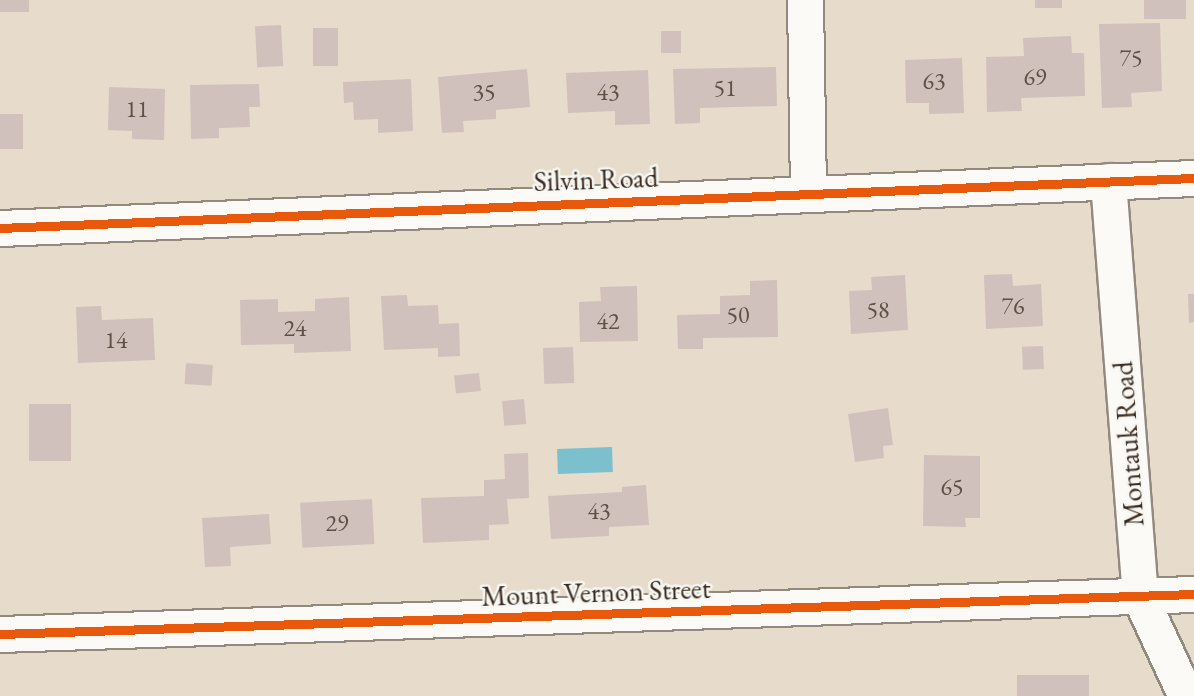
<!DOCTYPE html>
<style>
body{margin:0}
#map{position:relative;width:1194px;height:696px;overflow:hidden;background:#e7dbcb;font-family:"EB Garamond",serif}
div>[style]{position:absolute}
.water>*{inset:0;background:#7dc0cd;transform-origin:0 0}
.building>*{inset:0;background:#d0c1bd;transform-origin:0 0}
.roads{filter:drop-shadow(2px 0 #92897f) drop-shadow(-2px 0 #92897f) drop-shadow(0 2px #92897f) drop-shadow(0 -2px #92897f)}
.street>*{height:35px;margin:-17.5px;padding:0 17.5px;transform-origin:17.5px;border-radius:17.5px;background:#fbfaf7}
.cycleway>*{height:9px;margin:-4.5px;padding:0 4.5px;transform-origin:4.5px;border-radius:4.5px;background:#e8590c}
span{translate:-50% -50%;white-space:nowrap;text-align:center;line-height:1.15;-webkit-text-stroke:5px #f6f6f2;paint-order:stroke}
.number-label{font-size:24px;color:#605046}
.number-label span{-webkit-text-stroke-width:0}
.street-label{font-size:28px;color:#3b2a1e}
</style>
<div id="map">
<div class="water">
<div style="left:612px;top:447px;width:25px;height:55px;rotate:88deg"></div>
</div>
<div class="building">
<div style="left:0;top:0;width:29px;height:12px"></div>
<div style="left:1035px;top:0;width:27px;height:8px"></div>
<div style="left:1144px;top:0;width:42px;height:19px"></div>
<div style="clip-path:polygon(1160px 23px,1162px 91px,1131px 93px,1132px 107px,1102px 108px,1099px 24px)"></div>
<div style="left:281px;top:25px;width:41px;height:26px;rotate:87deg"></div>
<div style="left:338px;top:28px;width:38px;height:25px;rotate:90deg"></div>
<div style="left:661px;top:31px;width:20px;height:22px"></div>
<div style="clip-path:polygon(1071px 36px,1072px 53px,1084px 53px,1085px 96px,1021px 98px,1022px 111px,987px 112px,986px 57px,1024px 56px,1023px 38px)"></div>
<div style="clip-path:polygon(962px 58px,964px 113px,929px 114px,929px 103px,906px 103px,905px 60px)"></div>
<div style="clip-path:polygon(776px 67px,777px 106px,700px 108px,700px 123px,675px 124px,673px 69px)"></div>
<div style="clip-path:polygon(527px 69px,530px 107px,496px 110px,496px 119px,463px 121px,464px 132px,442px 133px,438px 77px)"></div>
<div style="clip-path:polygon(648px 70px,650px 124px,615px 125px,615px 111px,568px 113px,566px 73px)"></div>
<div style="clip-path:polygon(411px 79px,413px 131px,378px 133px,378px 119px,354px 120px,353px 102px,344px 103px,343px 82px)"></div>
<div style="clip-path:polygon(259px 84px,260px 107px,249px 107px,250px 127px,219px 128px,219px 138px,191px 139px,190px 85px)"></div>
<div style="clip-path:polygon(109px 87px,165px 89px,164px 140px,132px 139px,132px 131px,108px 130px)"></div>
<div style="left:23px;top:114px;width:35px;height:23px;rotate:90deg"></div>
<div style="clip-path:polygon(1012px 274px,1013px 286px,1041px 284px,1043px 326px,986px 329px,984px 275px)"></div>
<div style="clip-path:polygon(905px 275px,908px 330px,851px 334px,849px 291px,872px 290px,871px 277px)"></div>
<div style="clip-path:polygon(777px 280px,778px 337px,703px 338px,703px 349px,678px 349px,677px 315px,720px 314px,720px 296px,750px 295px,750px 281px)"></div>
<div style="clip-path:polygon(637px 286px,638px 341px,580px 342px,579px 302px,601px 301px,600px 287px)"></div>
<div style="clip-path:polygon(1188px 294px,1194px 294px,1194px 322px,1189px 323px)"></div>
<div style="clip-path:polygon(407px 295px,408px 306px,438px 305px,439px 324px,459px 323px,460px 356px,438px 357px,438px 348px,384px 350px,381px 296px)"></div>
<div style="clip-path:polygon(349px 297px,351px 351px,294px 353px,294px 344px,241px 345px,240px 300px,278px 299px,278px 312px,315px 311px,315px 299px)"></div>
<div style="clip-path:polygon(101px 306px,102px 320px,153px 318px,155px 360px,78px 363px,76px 307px)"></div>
<div style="left:1043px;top:346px;width:23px;height:21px;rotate:88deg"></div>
<div style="left:573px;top:347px;width:36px;height:30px;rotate:88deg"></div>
<div style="left:186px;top:363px;width:27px;height:21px;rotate:4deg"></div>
<div style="left:479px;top:373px;width:18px;height:25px;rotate:84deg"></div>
<div style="left:524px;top:399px;width:25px;height:22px;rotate:85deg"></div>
<div style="left:29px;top:404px;width:42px;height:57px"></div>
<div style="clip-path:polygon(888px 408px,893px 445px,883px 446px,884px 458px,855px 462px,848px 414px)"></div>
<div style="clip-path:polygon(528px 453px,529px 498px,507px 499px,509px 524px,489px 525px,489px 540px,423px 543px,421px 498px,484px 496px,484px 480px,505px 479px,504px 454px)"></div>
<div style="clip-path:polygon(924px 455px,980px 456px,980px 518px,965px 518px,966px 527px,923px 526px)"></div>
<div style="clip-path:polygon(646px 485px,649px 525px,609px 527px,609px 536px,551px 539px,548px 496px,622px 492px,622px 487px)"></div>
<div style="left:372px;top:499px;width:45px;height:72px;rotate:87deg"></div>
<div style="clip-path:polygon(269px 514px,271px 544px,230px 547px,231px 566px,205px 567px,202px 518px)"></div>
<div style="left:1089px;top:675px;width:21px;height:72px;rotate:90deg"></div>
</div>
<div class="roads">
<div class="street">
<div style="left:805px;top:0;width:193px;rotate:89.1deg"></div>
<div style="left:1108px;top:181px;width:417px;rotate:85.6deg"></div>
<div style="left:1140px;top:597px;width:109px;rotate:65.1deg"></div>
<div style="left:0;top:228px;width:1195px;rotate:-2.4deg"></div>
<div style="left:0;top:634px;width:1195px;rotate:-1.92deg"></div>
</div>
</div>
<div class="cycleway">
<div style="left:0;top:228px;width:1195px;rotate:-2.4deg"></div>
<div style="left:0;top:634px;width:1195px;rotate:-1.92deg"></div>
</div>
<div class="number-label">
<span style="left:1131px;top:58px">75</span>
<span style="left:1035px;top:77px">69</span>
<span style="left:934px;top:81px">63</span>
<span style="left:725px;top:88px">51</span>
<span style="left:484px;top:92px">35</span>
<span style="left:608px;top:92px">43</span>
<span style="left:137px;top:109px">11</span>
<span style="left:1013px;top:306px">76</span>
<span style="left:878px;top:310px">58</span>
<span style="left:738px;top:315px">50</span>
<span style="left:608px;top:321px">42</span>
<span style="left:295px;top:328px">24</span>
<span style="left:116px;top:340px">14</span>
<span style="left:952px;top:487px">65</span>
<span style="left:599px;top:511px">43</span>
<span style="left:337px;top:523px">29</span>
</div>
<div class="street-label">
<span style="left:596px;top:179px;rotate:-2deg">Silvin Road</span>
<span style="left:1128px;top:444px;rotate:-94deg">Montauk Road</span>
<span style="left:596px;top:592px;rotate:-2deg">Mount Vernon Street</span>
</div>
</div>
